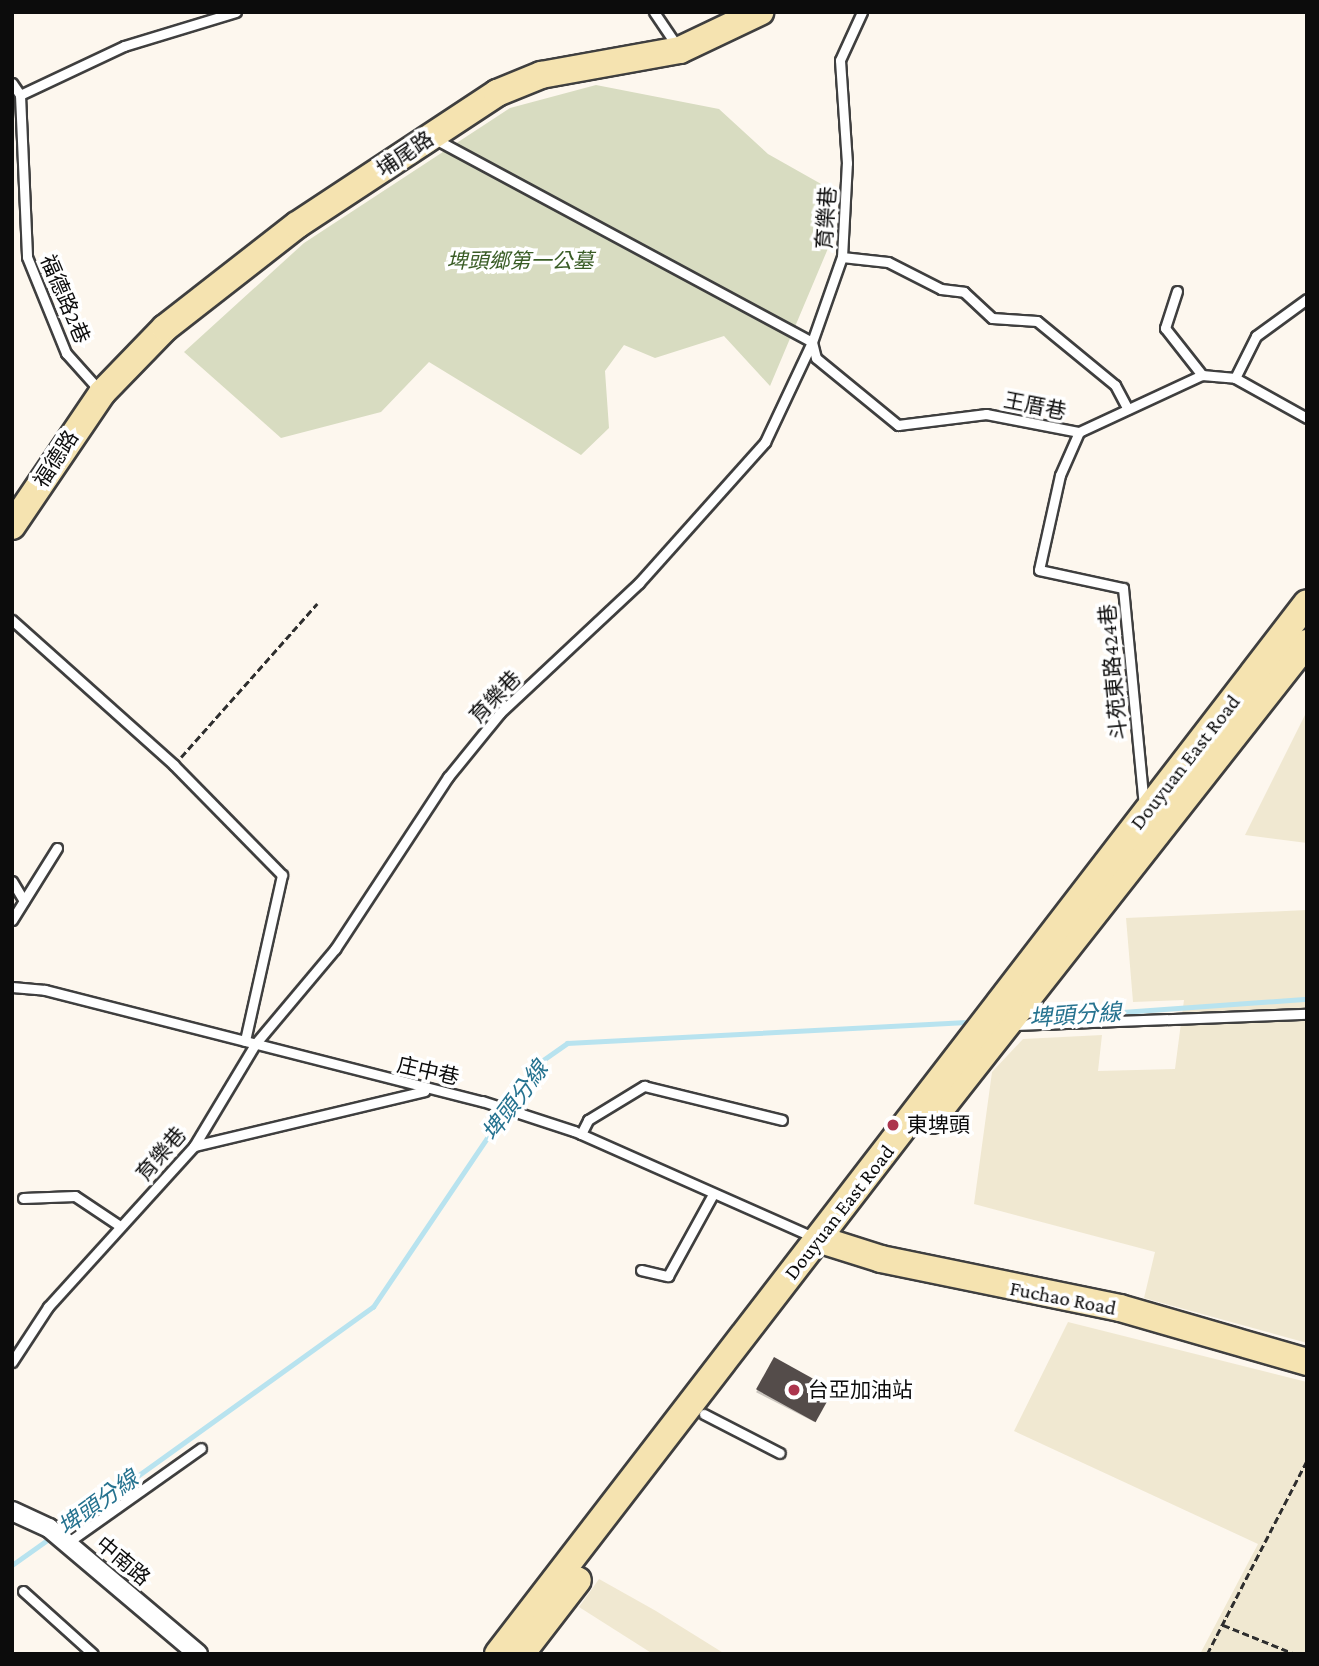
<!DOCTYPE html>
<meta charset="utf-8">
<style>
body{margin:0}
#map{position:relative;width:1319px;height:1666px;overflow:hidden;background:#fdf7ee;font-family:"Crimson Pro","Noto Sans TC",serif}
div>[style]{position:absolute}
.farmland>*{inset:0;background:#f0e8d1}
.cemetery>*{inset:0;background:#d8dcc1}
.shadow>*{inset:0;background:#0003;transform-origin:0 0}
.stream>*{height:4.5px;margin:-2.25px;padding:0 2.25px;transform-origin:2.25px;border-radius:2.25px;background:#b8e3ef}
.building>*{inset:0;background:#544c4a;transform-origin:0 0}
.path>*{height:2.5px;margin-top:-1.25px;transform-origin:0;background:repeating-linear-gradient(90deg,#2e2e2e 0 7px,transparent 0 10.5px)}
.roads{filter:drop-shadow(2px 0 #3f3f3f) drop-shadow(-2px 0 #3f3f3f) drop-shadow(0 2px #3f3f3f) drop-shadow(0 -2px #3f3f3f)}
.lane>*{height:9px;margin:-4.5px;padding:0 4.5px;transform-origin:4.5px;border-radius:4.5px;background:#fff}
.street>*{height:18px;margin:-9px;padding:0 9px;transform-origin:9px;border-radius:9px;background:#fff}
.secondary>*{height:26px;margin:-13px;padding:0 13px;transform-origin:13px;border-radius:13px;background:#f5e3b0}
.dots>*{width:19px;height:19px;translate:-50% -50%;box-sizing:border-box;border:4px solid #fff;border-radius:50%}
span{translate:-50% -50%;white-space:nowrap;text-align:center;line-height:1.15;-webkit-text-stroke:7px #fff;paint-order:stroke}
.street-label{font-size:21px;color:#0c0c0c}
.park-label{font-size:21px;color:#395c25;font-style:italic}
.poi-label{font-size:21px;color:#0c0c0c}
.left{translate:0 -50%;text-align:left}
.water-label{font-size:23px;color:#25728f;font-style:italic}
.frame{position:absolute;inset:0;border:14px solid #0c0c0c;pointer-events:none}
</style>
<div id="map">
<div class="farmland">
<div style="clip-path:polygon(1306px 713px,1307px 843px,1245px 835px)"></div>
<div style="clip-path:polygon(1307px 910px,1307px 1343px,1144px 1298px,1155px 1252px,974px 1204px,992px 1072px,1023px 1039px,1102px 1035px,1098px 1071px,1175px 1069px,1184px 1000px,1133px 1002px,1126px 918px)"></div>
<div style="clip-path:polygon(1068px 1322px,1307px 1382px,1307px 1654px,1200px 1654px,1258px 1544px,1014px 1431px)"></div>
<div style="clip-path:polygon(599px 1579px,656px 1611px,725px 1654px,653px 1654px,579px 1607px)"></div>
</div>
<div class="cemetery">
<div style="clip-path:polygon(596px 85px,719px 109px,768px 154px,830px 189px,829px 246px,770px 386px,724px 336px,655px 358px,624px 345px,605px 371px,609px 428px,581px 455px,429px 362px,381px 412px,281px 438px,184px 352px,304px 243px,510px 108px)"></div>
</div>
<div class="shadow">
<div style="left:772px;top:1361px;width:65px;height:35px;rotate:27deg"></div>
</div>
<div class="stream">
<div style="left:1025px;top:1019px;width:283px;rotate:-4.1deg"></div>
<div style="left:61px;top:1531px;width:384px;rotate:-35.7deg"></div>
<div style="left:373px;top:1307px;width:292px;rotate:-56deg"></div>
<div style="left:536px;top:1065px;width:38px;rotate:-35deg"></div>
<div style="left:567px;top:1043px;width:405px;rotate:-3deg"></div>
<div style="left:12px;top:1565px;width:50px;rotate:-35.3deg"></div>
</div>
<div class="building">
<div style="left:774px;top:1357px;width:68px;height:37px;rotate:29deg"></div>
</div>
<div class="path">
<div style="left:181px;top:757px;width:205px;rotate:-48.4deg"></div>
<div style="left:1223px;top:1625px;width:78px;rotate:21.9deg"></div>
<div style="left:1207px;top:1654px;width:218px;rotate:-62.7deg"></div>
</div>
<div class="roads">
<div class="lane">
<div style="left:654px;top:12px;width:41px;rotate:55.9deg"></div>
<div style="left:12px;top:83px;width:14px;rotate:56deg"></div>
<div style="left:20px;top:95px;width:162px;rotate:87.5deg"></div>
<div style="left:27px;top:257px;width:104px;rotate:67.9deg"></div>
<div style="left:66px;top:353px;width:52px;rotate:48.1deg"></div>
<div style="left:20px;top:95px;width:115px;rotate:-25.2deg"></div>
<div style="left:124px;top:46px;width:117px;rotate:-16.9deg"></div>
<div style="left:435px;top:139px;width:428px;rotate:28.3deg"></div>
<div style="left:812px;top:342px;width:16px;rotate:76deg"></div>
<div style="left:816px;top:358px;width:106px;rotate:39.3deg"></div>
<div style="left:898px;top:425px;width:89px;rotate:-7.1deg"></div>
<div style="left:986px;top:414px;width:95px;rotate:11deg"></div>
<div style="left:1079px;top:432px;width:136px;rotate:-24.9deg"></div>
<div style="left:1202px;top:375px;width:33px;rotate:5deg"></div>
<div style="left:1235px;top:378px;width:82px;rotate:29.1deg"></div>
<div style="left:842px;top:257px;width:46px;rotate:6.2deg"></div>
<div style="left:888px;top:262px;width:59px;rotate:27deg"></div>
<div style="left:941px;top:289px;width:23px;rotate:7deg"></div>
<div style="left:964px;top:292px;width:38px;rotate:43deg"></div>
<div style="left:992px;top:318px;width:45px;rotate:3.8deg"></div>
<div style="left:1037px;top:321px;width:101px;rotate:39.4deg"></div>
<div style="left:1115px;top:385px;width:27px;rotate:62deg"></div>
<div style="left:1177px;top:291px;width:39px;rotate:108deg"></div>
<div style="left:1165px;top:328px;width:60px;rotate:51.8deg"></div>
<div style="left:1235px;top:378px;width:47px;rotate:-63.4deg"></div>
<div style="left:1256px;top:336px;width:63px;rotate:-36deg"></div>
<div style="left:1079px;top:432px;width:47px;rotate:113.8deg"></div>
<div style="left:1060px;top:475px;width:97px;rotate:102.5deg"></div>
<div style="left:1039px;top:570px;width:86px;rotate:12.1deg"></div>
<div style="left:1123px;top:588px;width:219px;rotate:84.5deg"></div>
<div style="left:12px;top:620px;width:217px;rotate:41.8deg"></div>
<div style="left:174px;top:765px;width:154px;rotate:45.5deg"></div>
<div style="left:282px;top:875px;width:170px;rotate:102.6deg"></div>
<div style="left:12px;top:881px;width:23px;rotate:59deg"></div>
<div style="left:12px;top:920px;width:85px;rotate:-58deg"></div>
<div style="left:12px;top:987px;width:33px;rotate:5deg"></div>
<div style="left:45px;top:990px;width:451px;rotate:14.3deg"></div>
<div style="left:482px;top:1101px;width:97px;rotate:18.1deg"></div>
<div style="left:574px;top:1131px;width:261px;rotate:23.9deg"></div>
<div style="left:1015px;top:1025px;width:292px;rotate:-2.2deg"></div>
<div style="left:581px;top:1134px;width:16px;rotate:-63deg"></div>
<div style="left:588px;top:1120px;width:66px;rotate:-31.3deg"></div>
<div style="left:644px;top:1086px;width:142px;rotate:13.8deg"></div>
<div style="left:194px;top:1146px;width:237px;rotate:-13.4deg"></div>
<div style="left:23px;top:1198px;width:52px;rotate:-2.2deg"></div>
<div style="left:75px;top:1196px;width:54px;rotate:33.7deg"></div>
<div style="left:641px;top:1270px;width:28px;rotate:13deg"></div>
<div style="left:668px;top:1276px;width:94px;rotate:-61.2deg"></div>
<div style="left:12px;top:1362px;width:66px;rotate:-56.8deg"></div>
<div style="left:48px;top:1307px;width:217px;rotate:-47.8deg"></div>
<div style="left:194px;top:1146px;width:120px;rotate:-59deg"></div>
<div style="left:256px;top:1043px;width:123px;rotate:-50deg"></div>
<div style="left:335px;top:949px;width:206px;rotate:-56.7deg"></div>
<div style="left:448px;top:777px;width:82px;rotate:-50.9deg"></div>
<div style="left:500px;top:713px;width:190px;rotate:-43.1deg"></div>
<div style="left:639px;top:583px;width:189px;rotate:-48.2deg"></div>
<div style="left:765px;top:442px;width:110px;rotate:-64.8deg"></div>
<div style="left:812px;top:342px;width:90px;rotate:-70.6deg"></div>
<div style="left:842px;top:257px;width:94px;rotate:-87deg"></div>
<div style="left:847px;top:163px;width:103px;rotate:-93.9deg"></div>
<div style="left:840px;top:60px;width:53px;rotate:-65.4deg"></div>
<div style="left:704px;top:1414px;width:85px;rotate:27.2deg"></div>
<div style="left:67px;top:1543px;width:164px;rotate:-35.3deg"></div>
<div style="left:23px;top:1591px;width:94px;rotate:42deg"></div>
</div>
<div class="street">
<div style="left:12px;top:1511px;width:41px;rotate:24.7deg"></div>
<div style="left:49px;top:1528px;width:195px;rotate:40.2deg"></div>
</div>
<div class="secondary">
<div style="left:12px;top:526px;width:161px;rotate:-55.9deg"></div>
<div style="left:102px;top:393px;width:91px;rotate:-45.9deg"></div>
<div style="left:165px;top:328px;width:167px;rotate:-38deg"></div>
<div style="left:297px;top:225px;width:240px;rotate:-33.4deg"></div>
<div style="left:497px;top:93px;width:48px;rotate:-22.2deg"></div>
<div style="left:541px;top:75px;width:141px;rotate:-10.2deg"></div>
<div style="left:680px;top:50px;width:89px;rotate:-25.4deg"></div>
<div style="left:932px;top:1120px;width:607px;rotate:-51.83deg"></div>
<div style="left:818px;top:1239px;width:66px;rotate:17.6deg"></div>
<div style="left:881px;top:1259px;width:244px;rotate:11.6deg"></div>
<div style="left:1120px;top:1308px;width:195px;rotate:16.1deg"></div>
<div style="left:498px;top:1654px;width:1326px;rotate:-52.41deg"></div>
<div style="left:521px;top:1654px;width:93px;rotate:-52.4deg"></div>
</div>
</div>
<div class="dots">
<div style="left:893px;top:1125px;background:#ac354e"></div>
<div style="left:794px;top:1390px;background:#ac354e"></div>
</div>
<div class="street-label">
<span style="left:405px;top:154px;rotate:-34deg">埔尾路</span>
<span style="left:826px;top:218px;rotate:-86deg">育樂巷</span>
<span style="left:65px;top:299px;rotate:67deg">福德路2巷</span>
<span style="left:1035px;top:406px;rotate:11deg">王厝巷</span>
<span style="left:56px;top:459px;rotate:-57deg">福德路</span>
<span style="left:1113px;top:672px;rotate:-95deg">斗苑東路424巷</span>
<span style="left:495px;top:697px;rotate:-46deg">育樂巷</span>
<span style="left:1185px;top:762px;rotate:-52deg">Douyuan East Road</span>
<span style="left:428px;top:1071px;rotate:13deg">庄中巷</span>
<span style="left:161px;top:1154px;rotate:-49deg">育樂巷</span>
<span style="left:839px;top:1212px;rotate:-52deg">Douyuan East Road</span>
<span style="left:1063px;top:1298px;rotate:11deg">Fuchao Road</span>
<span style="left:123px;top:1561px;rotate:40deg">中南路</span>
</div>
<div class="park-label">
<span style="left:520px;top:261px">埤頭鄉第一公墓</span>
</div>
<div class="poi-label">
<span class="left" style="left:907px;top:1125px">東埤頭</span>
<span class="left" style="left:808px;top:1390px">台亞加油站</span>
</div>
<div class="water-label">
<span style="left:1075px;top:1015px;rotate:-4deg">埤頭分線</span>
<span style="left:515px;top:1101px;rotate:-53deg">埤頭分線</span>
<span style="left:98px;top:1503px;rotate:-36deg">埤頭分線</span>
</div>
<div class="frame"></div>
</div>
